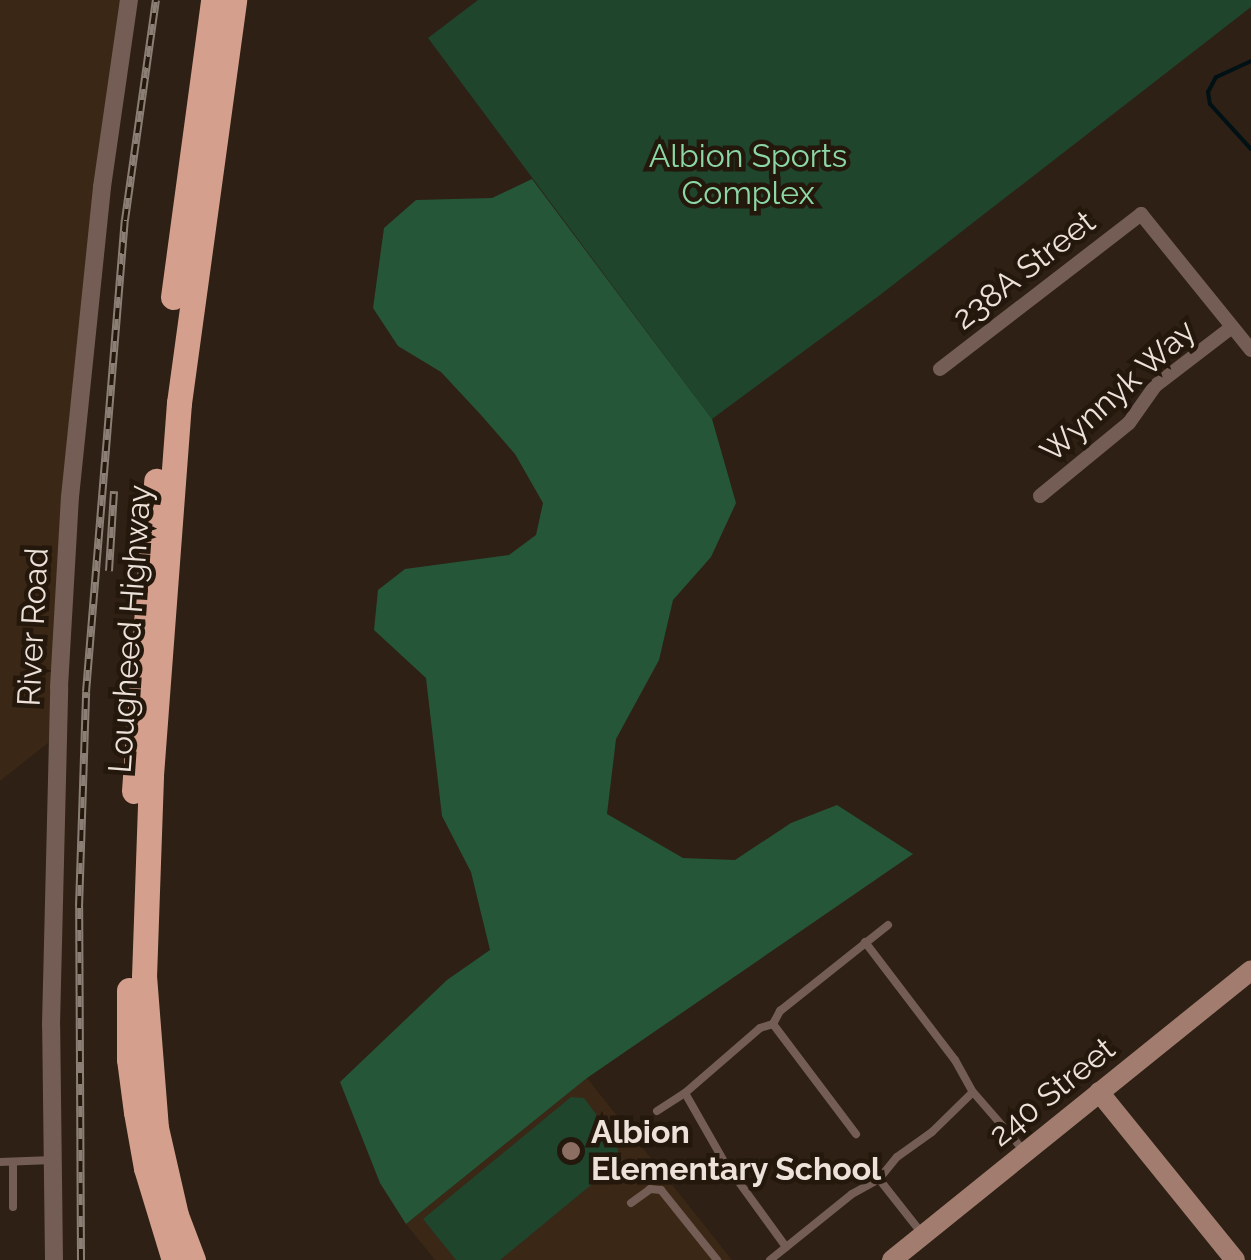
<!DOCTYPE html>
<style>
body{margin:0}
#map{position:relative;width:1251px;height:1260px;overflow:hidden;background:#2e2014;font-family:Raleway,sans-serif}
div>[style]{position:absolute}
.built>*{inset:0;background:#3a2716}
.green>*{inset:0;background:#1f452d}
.forest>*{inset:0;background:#255638}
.stream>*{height:4px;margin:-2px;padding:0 2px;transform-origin:2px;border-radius:2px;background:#001116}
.service>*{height:8px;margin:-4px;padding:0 4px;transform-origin:4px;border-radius:4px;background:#745d54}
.minor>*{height:14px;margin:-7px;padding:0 7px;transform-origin:7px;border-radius:7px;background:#745d54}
.tertiary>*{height:18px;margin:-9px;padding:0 9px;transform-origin:9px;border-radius:9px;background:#745d54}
.secondary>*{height:20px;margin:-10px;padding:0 10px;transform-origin:10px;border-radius:10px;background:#a17c6f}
.trunk>*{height:25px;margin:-12.5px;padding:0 12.5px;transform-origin:12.5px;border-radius:12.5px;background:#d4a08d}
.rail>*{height:8px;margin-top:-4px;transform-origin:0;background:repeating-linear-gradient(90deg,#24170b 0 11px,#8b7f75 0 22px);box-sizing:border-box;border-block:2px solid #8b7f75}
.dots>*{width:28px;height:28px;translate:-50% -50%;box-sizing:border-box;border:5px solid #24170b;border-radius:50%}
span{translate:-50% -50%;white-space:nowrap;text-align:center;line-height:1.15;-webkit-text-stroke:9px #24170b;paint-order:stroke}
.park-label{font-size:32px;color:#8bd7a5}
.street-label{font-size:32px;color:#ece2da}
.poi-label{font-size:32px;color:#ece2da;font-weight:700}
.left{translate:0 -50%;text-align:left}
</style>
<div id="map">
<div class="built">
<div style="clip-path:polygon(0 0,129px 0,102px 187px,58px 735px,0 781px)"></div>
<div style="clip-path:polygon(587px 1078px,732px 1260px,435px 1260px,406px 1224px)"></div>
</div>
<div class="green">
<div style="clip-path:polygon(478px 0,1251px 0,1251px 7px,880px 295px,712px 419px,428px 38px)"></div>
<div style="clip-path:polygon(571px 1097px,584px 1098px,616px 1141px,620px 1161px,500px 1260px,456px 1260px,423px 1219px)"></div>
</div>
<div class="forest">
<div style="clip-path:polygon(532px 179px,712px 419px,736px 503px,711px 557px,673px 600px,659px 660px,616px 739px,607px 814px,683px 858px,735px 860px,791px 823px,837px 805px,913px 854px,587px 1078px,406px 1224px,380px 1183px,340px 1082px,447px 980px,490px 950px,471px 872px,442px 816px,426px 678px,374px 630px,378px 590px,405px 569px,509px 555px,536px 535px,543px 503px,515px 454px,481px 415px,441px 372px,398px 346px,373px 308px,384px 228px,416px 200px,492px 198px)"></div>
</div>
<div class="stream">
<div style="left:1251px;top:61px;width:38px;rotate:155deg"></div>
<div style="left:1216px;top:77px;width:17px;rotate:118deg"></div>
<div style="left:1208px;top:92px;width:12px;rotate:81deg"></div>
<div style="left:1210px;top:104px;width:61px;rotate:47.7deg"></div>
</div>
<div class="service">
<div style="left:865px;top:942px;width:148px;rotate:52.7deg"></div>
<div style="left:955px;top:1060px;width:37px;rotate:61deg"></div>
<div style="left:973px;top:1092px;width:79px;rotate:49.1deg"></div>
<div style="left:773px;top:1024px;width:138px;rotate:53deg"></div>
<div style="left:685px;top:1093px;width:81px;rotate:60.3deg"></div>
<div style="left:725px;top:1163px;width:104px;rotate:54deg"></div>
<div style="left:657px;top:1111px;width:33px;rotate:-33deg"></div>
<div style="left:685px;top:1093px;width:99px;rotate:-40.9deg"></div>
<div style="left:760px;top:1028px;width:14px;rotate:-17deg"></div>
<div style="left:773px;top:1024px;width:15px;rotate:-62deg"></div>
<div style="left:780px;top:1011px;width:138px;rotate:-38.5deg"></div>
<div style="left:0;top:1162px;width:53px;rotate:-2.2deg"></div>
<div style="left:13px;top:1162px;width:45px;rotate:90deg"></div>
<div style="left:879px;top:1179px;width:71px;rotate:51.8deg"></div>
<div style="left:631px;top:1203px;width:24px;rotate:-36deg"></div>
<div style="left:650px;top:1189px;width:11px;rotate:5deg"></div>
<div style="left:661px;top:1190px;width:90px;rotate:51.3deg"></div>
<div style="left:770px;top:1260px;width:105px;rotate:-38.8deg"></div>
<div style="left:852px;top:1194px;width:31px;rotate:-29deg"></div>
<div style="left:879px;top:1179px;width:28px;rotate:-51deg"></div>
<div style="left:897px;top:1157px;width:43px;rotate:-35.5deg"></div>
<div style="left:932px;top:1132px;width:57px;rotate:-44.3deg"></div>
</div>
<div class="minor">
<div style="left:940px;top:369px;width:254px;rotate:-37.6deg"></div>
<div style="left:1141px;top:214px;width:175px;rotate:51deg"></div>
<div style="left:1040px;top:496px;width:115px;rotate:-39.4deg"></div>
<div style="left:1129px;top:423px;width:45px;rotate:-54.9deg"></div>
<div style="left:1155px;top:386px;width:97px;rotate:-37.5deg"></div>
</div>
<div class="tertiary">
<div style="left:54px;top:1260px;width:235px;rotate:-90.7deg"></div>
<div style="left:51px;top:1025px;width:338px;rotate:-88.6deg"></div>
<div style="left:59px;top:687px;width:190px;rotate:-86.7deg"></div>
<div style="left:70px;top:497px;width:312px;rotate:-84.1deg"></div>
<div style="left:102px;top:187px;width:189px;rotate:-81.8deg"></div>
</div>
<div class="secondary">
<div style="left:1099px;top:1092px;width:216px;rotate:51deg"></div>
<div style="left:892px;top:1260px;width:461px;rotate:-38.9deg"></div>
</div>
<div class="trunk">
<div style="left:173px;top:297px;width:300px;rotate:-82.3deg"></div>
<div style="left:134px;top:791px;width:311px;rotate:-85.9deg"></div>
<div style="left:129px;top:990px;width:69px;rotate:90deg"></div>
<div style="left:129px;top:1059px;width:53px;rotate:82.5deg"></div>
<div style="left:136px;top:1112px;width:57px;rotate:79.9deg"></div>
<div style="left:146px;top:1168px;width:96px;rotate:73.1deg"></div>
<div style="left:193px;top:1260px;width:48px;rotate:-110.7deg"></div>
<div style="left:176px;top:1215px;width:89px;rotate:-102.9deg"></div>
<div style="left:156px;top:1128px;width:151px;rotate:-94.5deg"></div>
<div style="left:144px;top:977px;width:202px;rotate:-88deg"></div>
<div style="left:151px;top:775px;width:373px;rotate:-85.7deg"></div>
<div style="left:179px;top:403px;width:407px;rotate:-82.2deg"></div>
</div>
<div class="rail">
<div style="left:109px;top:571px;width:80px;rotate:-86.4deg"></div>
<div style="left:81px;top:1260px;width:353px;rotate:-90.3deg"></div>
<div style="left:79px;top:907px;width:215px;rotate:-88.1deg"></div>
<div style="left:86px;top:692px;width:474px;rotate:-85.3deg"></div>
<div style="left:125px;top:220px;width:222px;rotate:-82deg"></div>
</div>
<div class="dots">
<div style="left:571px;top:1151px;background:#8d6e63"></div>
</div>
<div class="park-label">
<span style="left:748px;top:175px">Albion Sports<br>Complex</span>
</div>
<div class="street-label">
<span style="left:1024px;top:270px;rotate:-38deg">238A Street</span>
<span style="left:1118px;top:391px;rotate:-42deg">Wynnyk Way</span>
<span style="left:33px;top:627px;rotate:-87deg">River Road</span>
<span style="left:130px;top:629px;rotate:-86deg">Lougheed Highway</span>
<span style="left:1052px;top:1092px;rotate:-39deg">240 Street</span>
</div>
<div class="poi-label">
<span class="left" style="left:591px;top:1151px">Albion<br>Elementary School</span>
</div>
</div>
